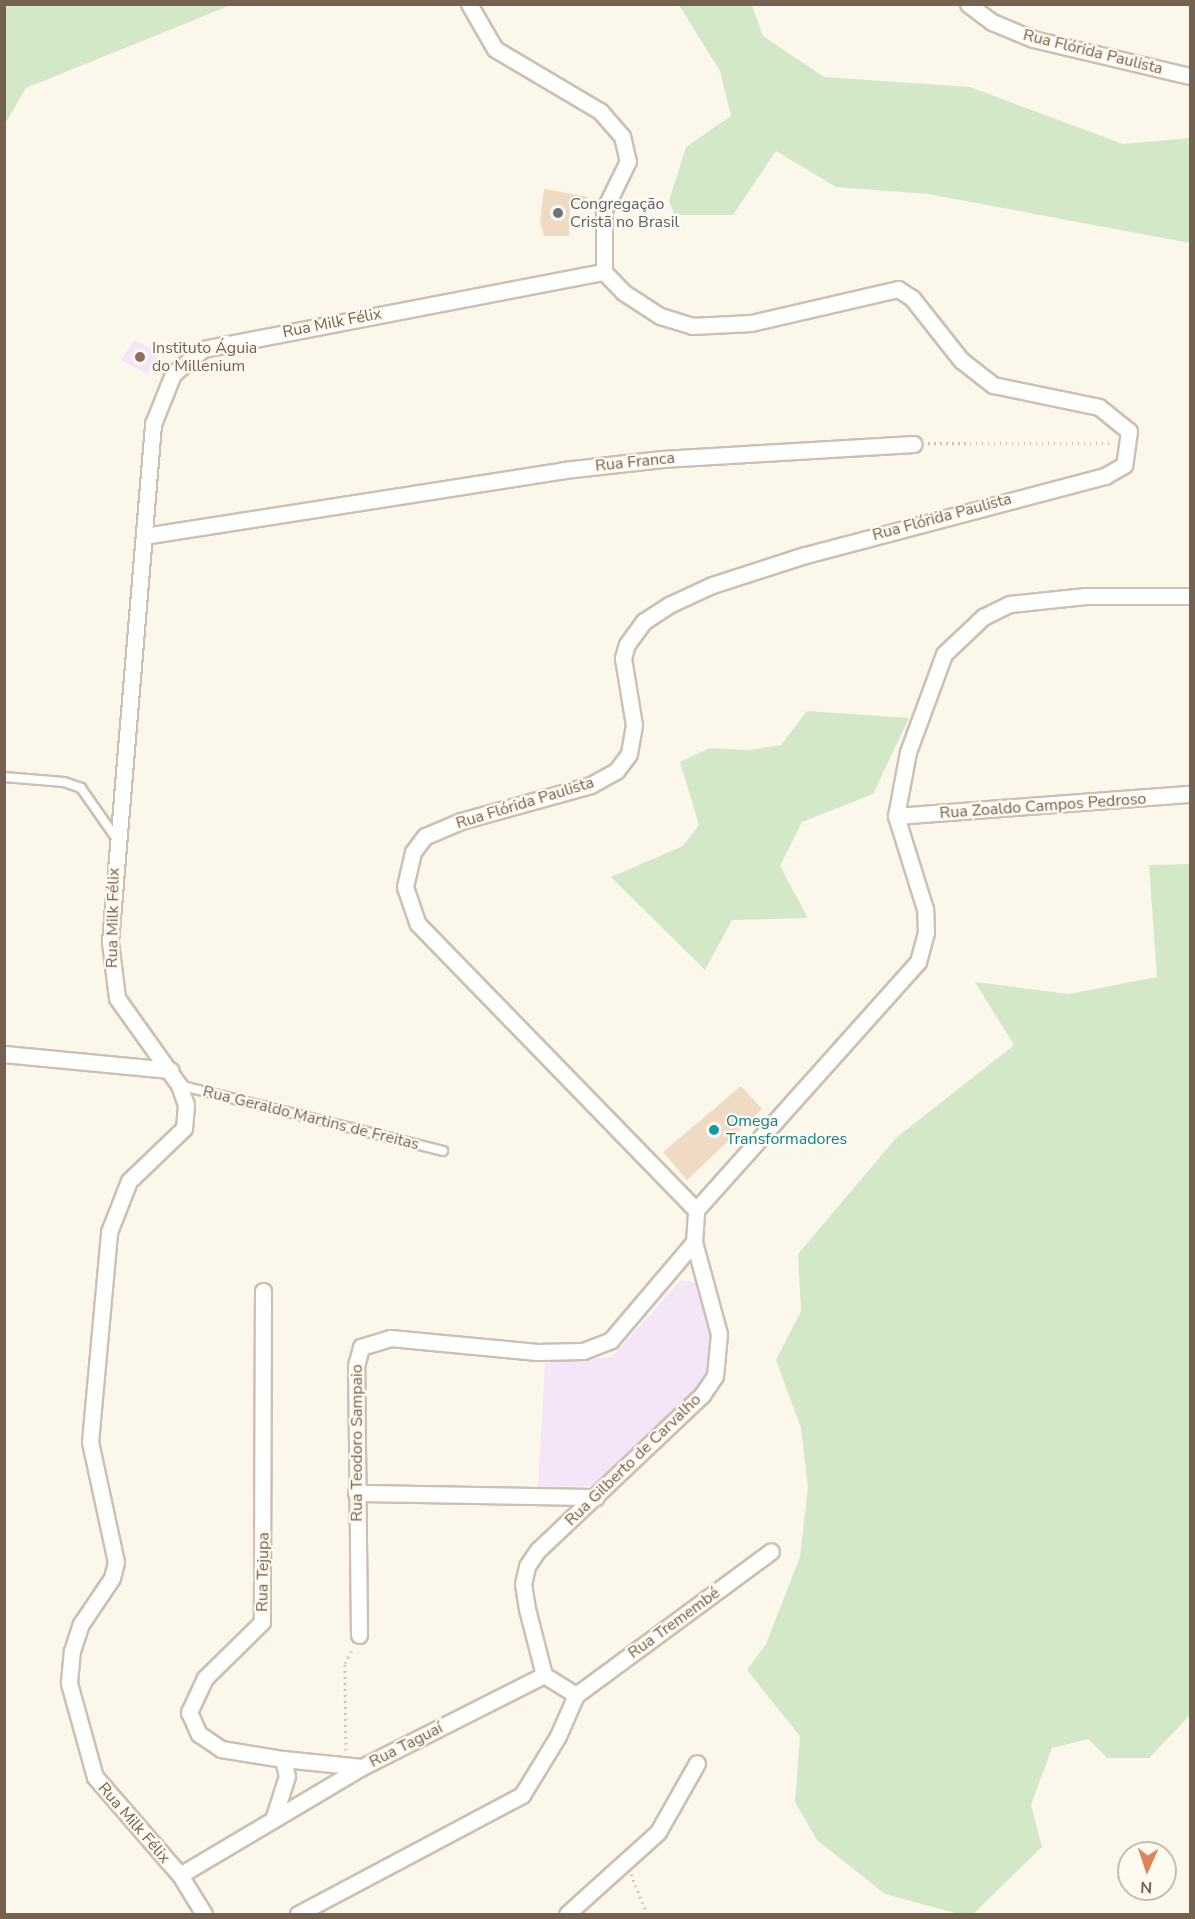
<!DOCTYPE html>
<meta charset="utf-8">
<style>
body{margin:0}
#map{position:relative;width:1195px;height:1919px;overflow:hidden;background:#fbf7ea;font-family:"Nunito Sans",sans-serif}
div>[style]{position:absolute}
.education>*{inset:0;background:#f4e6f8}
.green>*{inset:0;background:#d2e8c9}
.building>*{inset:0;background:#efdac3}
.path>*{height:3px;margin-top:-1.5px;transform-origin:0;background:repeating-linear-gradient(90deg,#d4bea6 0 1.5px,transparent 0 6px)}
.roads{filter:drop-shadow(2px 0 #cdc0b0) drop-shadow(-2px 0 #cdc0b0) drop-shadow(0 2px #cdc0b0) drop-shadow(0 -2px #cdc0b0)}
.service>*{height:8px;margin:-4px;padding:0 4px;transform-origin:4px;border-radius:4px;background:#fff}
.minor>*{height:15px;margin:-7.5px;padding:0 7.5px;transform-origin:7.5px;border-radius:7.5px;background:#fff}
.dots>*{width:16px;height:16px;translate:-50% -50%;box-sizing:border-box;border:3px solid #fefaf0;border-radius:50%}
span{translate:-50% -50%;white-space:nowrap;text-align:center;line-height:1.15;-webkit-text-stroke:4.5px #fefaf0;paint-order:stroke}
.street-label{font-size:16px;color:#74614f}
.worship-label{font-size:16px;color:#5b616d}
.left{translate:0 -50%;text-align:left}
.education-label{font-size:16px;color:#785e54}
.culture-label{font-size:16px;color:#0d838f}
.frame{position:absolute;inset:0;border:6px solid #74614f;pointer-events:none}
.north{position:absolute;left:1117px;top:1841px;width:60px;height:60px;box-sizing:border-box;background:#fefaf0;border:2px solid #c7bdb0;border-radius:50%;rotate:183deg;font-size:16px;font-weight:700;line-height:24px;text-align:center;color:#74614f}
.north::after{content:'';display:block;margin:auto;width:21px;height:27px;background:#db8659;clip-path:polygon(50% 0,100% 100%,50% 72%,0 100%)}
</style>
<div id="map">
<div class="education">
<div style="clip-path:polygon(134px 340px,160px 353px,147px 374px,121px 360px)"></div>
<div style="clip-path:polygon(681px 1280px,699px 1284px,714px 1325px,715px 1370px,604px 1486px,538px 1487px,545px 1363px,612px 1357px)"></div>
</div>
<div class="green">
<div style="clip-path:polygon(5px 4px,231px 4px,231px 5px,26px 88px,5px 124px)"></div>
<div style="clip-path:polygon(679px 5px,752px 5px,763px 36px,824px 77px,970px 87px,1123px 144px,1190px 138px,1190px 243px,928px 194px,836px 187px,776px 151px,733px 215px,674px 215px,669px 201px,686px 147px,731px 116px,720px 71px)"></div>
<div style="clip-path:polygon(807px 711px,909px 718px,873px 794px,802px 822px,780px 866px,808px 918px,732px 920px,705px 970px,611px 877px,683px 846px,699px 825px,680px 762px,710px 748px,749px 750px,781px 745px)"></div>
<div style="clip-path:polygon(1190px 864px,1190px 1715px,1149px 1758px,1107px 1758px,1088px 1739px,1052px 1748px,1031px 1805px,1042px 1847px,973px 1914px,959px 1914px,885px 1894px,817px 1840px,795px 1802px,800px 1736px,747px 1670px,766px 1644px,800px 1557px,808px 1487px,801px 1428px,776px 1360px,801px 1311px,798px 1254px,896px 1138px,1014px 1045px,975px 982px,1069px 994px,1157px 977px,1149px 865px)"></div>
</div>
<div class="building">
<div style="clip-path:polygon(544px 189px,589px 197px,570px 206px,569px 236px,544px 236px,540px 222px)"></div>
<div style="clip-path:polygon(741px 1086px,762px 1109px,687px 1180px,663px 1152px)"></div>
</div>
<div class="path">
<div style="left:928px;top:443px;width:185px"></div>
<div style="left:346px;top:1750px;width:87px;rotate:-90.7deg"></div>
<div style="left:345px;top:1663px;width:17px;rotate:-62deg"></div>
<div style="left:631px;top:1874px;width:43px;rotate:68.2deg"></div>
</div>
<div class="roads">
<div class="service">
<div style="left:4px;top:777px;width:60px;rotate:4.8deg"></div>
<div style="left:64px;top:782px;width:18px;rotate:19deg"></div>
<div style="left:81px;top:788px;width:61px;rotate:55deg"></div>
<div style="left:179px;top:1085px;width:272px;rotate:14deg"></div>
</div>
<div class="minor">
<div style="left:469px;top:4px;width:52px;rotate:60deg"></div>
<div style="left:495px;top:49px;width:122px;rotate:30.6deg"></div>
<div style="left:600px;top:111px;width:33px;rotate:49deg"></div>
<div style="left:622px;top:136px;width:26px;rotate:77deg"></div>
<div style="left:628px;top:161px;width:55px;rotate:116.1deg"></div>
<div style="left:604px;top:210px;width:62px;rotate:90deg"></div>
<div style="left:604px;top:272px;width:28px;rotate:46deg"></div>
<div style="left:623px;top:292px;width:44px;rotate:33deg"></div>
<div style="left:660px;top:316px;width:34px;rotate:17deg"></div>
<div style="left:692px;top:326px;width:59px;rotate:-2.9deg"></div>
<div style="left:751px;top:323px;width:151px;rotate:-13deg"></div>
<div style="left:898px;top:289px;width:17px;rotate:33deg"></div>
<div style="left:912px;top:298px;width:79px;rotate:51.7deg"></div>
<div style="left:961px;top:360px;width:41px;rotate:38deg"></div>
<div style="left:993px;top:385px;width:108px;rotate:11.7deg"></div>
<div style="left:1099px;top:407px;width:38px;rotate:39deg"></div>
<div style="left:1129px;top:431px;width:34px;rotate:98deg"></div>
<div style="left:1124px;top:465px;width:22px;rotate:150deg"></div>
<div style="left:1105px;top:476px;width:310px;rotate:165.2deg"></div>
<div style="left:805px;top:555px;width:98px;rotate:162.1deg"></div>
<div style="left:712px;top:585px;width:47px;rotate:155.1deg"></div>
<div style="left:669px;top:605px;width:30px;rotate:147deg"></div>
<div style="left:644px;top:621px;width:29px;rotate:126deg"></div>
<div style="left:627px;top:644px;width:15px;rotate:106deg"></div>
<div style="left:623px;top:658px;width:68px;rotate:80.7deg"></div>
<div style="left:634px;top:725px;width:29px;rotate:100deg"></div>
<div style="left:629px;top:754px;width:21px;rotate:127deg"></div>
<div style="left:616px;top:771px;width:29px;rotate:151deg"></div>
<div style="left:591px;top:785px;width:135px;rotate:164.5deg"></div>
<div style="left:461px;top:821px;width:39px;rotate:157deg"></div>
<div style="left:425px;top:836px;width:20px;rotate:127deg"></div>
<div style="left:413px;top:852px;width:36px;rotate:103deg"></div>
<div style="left:405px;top:887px;width:39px;rotate:71deg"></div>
<div style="left:418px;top:924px;width:399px;rotate:45.8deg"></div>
<div style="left:968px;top:4px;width:30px;rotate:37deg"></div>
<div style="left:992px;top:22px;width:44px;rotate:22.5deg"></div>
<div style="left:1033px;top:39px;width:161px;rotate:13.3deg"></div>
<div style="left:144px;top:536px;width:425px;rotate:-8.9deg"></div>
<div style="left:564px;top:470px;width:99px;rotate:-6.4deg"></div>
<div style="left:662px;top:459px;width:252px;rotate:-3.4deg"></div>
<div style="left:896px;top:816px;width:295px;rotate:-4.3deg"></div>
<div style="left:4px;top:1054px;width:167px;rotate:5.5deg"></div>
<div style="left:263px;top:1291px;width:331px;rotate:90.2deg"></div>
<div style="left:262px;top:1622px;width:80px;rotate:135.5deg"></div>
<div style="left:205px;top:1678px;width:38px;rotate:115deg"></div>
<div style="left:189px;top:1712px;width:24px;rotate:66deg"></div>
<div style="left:199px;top:1734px;width:27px;rotate:34deg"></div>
<div style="left:221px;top:1749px;width:63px;rotate:9.2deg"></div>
<div style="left:283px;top:1759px;width:17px;rotate:77deg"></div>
<div style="left:287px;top:1776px;width:46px;rotate:107.7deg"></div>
<div style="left:356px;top:1493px;width:240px;rotate:1deg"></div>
<div style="left:359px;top:1635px;width:269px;rotate:-90.6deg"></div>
<div style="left:356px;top:1366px;width:20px;rotate:-75deg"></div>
<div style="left:361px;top:1347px;width:30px;rotate:-17deg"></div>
<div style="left:390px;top:1338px;width:148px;rotate:5.4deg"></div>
<div style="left:537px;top:1352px;width:46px;rotate:-1.2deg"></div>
<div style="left:583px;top:1351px;width:30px;rotate:-21deg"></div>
<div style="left:611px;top:1340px;width:128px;rotate:-49.7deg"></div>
<div style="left:576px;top:1695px;width:242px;rotate:-36.4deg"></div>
<div style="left:283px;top:1759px;width:79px;rotate:5.8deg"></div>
<div style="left:180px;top:1875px;width:212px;rotate:-30.7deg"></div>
<div style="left:362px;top:1767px;width:204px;rotate:-26.8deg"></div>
<div style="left:204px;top:1914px;width:46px;rotate:-121.6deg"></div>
<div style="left:180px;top:1875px;width:130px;rotate:-130.9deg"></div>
<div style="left:95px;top:1777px;width:98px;rotate:-105.5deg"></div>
<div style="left:69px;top:1683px;width:32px;rotate:-85deg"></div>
<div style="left:72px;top:1651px;width:28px;rotate:-72deg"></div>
<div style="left:81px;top:1624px;width:55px;rotate:-56deg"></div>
<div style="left:112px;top:1578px;width:16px;rotate:-76deg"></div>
<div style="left:116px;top:1562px;width:123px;rotate:-102.2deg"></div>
<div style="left:90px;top:1442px;width:211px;rotate:-84.8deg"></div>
<div style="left:109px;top:1232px;width:55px;rotate:-68.6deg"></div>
<div style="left:129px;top:1181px;width:76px;rotate:-43.9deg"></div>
<div style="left:184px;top:1128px;width:23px;rotate:-85deg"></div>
<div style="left:186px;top:1105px;width:21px;rotate:-109deg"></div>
<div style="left:179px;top:1085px;width:107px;rotate:-125.5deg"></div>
<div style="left:117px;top:998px;width:56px;rotate:-97.1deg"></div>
<div style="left:110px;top:942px;width:520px;rotate:-85.25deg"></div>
<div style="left:153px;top:424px;width:54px;rotate:-68.2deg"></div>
<div style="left:173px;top:374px;width:39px;rotate:-40deg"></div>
<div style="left:203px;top:349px;width:408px;rotate:-10.9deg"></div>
<div style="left:298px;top:1914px;width:254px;rotate:-28deg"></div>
<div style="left:522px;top:1795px;width:69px;rotate:-58.6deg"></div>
<div style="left:558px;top:1736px;width:45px;rotate:-66.3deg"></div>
<div style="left:576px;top:1695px;width:38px;rotate:-148deg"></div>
<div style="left:544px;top:1675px;width:68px;rotate:-104.4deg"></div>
<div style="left:527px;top:1609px;width:25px;rotate:-99deg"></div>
<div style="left:523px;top:1584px;width:18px;rotate:-77deg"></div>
<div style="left:527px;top:1566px;width:18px;rotate:-56deg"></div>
<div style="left:537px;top:1551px;width:227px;rotate:-43.4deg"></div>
<div style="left:702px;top:1395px;width:23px;rotate:-56deg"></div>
<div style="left:715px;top:1376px;width:42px;rotate:-84.6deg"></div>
<div style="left:719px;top:1334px;width:95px;rotate:-105.2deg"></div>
<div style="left:694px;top:1242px;width:32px;rotate:-86deg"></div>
<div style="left:696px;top:1210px;width:333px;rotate:-48.2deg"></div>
<div style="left:918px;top:962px;width:30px;rotate:-75deg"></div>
<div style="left:926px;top:933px;width:24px;rotate:-92deg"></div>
<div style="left:925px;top:909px;width:97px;rotate:-107.3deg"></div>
<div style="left:896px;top:816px;width:65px;rotate:-79.4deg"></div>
<div style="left:908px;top:752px;width:104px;rotate:-69.8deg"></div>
<div style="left:944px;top:654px;width:54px;rotate:-43.5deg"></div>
<div style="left:983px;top:617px;width:30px;rotate:-26deg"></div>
<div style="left:1010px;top:604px;width:76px;rotate:-6deg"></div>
<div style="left:1086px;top:596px;width:104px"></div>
<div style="left:567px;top:1914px;width:122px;rotate:-42deg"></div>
<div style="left:658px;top:1832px;width:79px;rotate:-60.5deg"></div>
</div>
</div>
<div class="dots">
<div style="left:558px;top:213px;background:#6b7280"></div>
<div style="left:140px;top:357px;background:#8d6e63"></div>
<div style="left:714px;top:1130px;background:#0f9aa8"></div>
</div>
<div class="street-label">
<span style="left:1093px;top:52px;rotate:14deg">Rua Flórida Paulista</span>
<span style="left:332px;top:323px;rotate:-11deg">Rua Milk Félix</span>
<span style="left:635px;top:462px;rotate:-6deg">Rua Franca</span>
<span style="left:942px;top:517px;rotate:-15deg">Rua Flórida Paulista</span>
<span style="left:525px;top:803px;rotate:-17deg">Rua Flórida Paulista</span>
<span style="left:1043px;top:806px;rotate:-4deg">Rua Zoaldo Campos Pedroso</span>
<span style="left:113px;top:918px;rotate:-89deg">Rua Milk Félix</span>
<span style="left:311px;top:1118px;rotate:14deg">Rua Geraldo Martins de Freitas</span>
<span style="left:357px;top:1443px;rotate:-90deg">Rua Teodoro Sampaio</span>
<span style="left:633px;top:1460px;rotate:-44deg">Rua Gilberto de Carvalho</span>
<span style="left:263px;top:1572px;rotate:-89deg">Rua Tejupa</span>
<span style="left:674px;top:1623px;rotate:-36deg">Rua Tremembé</span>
<span style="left:406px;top:1745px;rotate:-27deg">Rua Taguaí</span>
<span style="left:134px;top:1823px;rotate:49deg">Rua Milk Félix</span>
</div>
<div class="worship-label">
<span class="left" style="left:570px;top:213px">Congregação<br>Cristã no Brasil</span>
</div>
<div class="education-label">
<span class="left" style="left:152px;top:357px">Instituto Águia<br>do Millenium</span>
</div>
<div class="culture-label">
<span class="left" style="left:726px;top:1130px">Omega<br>Transformadores</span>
</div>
<div class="frame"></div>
<div class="north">N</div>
</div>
